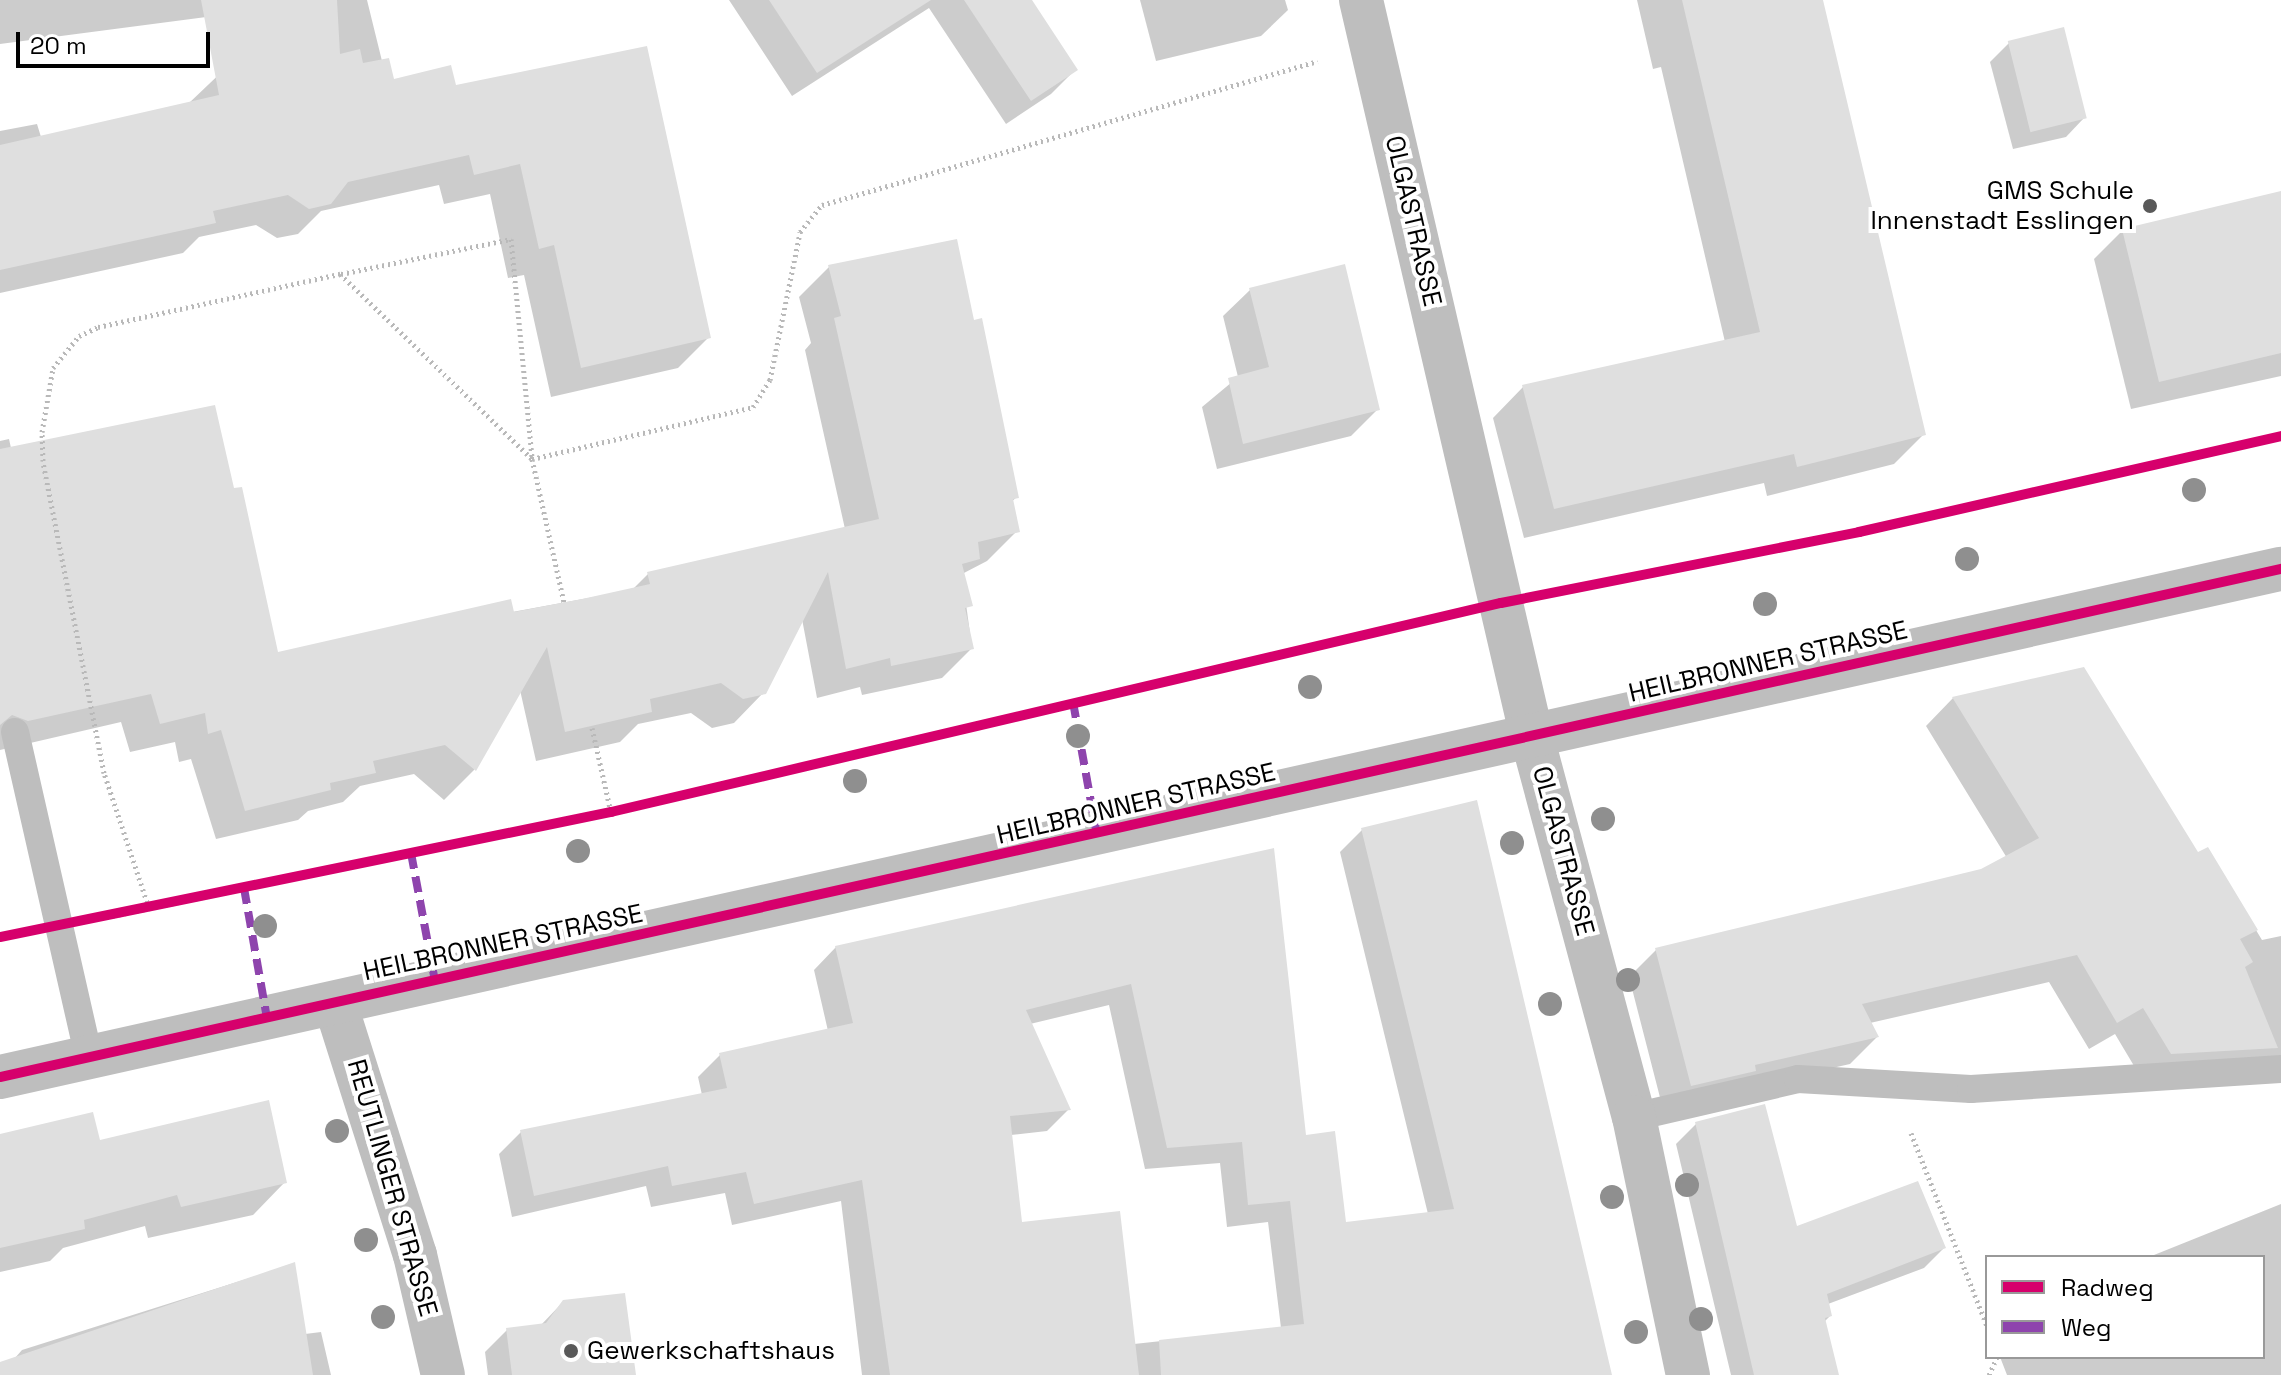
<!DOCTYPE html>
<style>
body{margin:0}
#map{position:relative;width:2281px;height:1375px;overflow:hidden;background:#fff;font-family:"Space Grotesk",sans-serif}
div>[style]{position:absolute}
.shadow>*{inset:0;background:#0003}
.building>*{inset:0;background:#dfdfdf;transform-origin:0 0}
.path>*{height:5px;margin-top:-2.5px;transform-origin:0;background:repeating-linear-gradient(90deg,#b9b9b9 0 2px,transparent 0 6px)}
.service>*{height:28px;margin:-14px;padding:0 14px;transform-origin:14px;border-radius:14px;background:#bebebe}
.minor>*{height:44px;margin:-22px;padding:0 22px;transform-origin:22px;border-radius:22px;background:#bebebe}
.quiet>*{height:8px;margin-top:-4px;transform-origin:0;background:repeating-linear-gradient(90deg,#8e44ad 0 16px,transparent 0 24px)}
.cycleway>*{height:10px;margin:-5px;padding:0 5px;transform-origin:5px;border-radius:5px;background:#d6006c}
.trees>*{width:24px;height:24px;margin:-12px;border-radius:50%;background:#8f8f8f}
.dots>*{width:22px;height:22px;translate:-50% -50%;box-sizing:border-box;border:4px solid #fff;border-radius:50%}
span{translate:-50% -50%;white-space:nowrap;text-align:center;line-height:1.15;-webkit-text-stroke:8px #fff;paint-order:stroke}
.poi-label{font-size:26px;color:#000}
.right{translate:-100% -50%;text-align:right}
.left{translate:0 -50%;text-align:left}
.street-label{font-size:26px;color:#000}
.legend{position:absolute;left:1985px;top:1255px;width:280px;height:104px;box-sizing:border-box;background:#fff;border:2px solid #999;margin:0;padding:10px 14px;list-style:none;font-size:24px;color:#000}
.legend li{display:flex;align-items:center;gap:16px;height:40px}
.legend b{width:40px;border:2px solid #999}
.scale{position:absolute;left:16px;top:32px;width:194px;height:36px;box-sizing:border-box;border:4px solid #000;border-top:0;padding-left:10px;font-size:24px;line-height:28px;white-space:nowrap;color:#000;-webkit-text-stroke:6px #fff;paint-order:stroke}
</style>
<div id="map">
<div class="shadow">
<div style="clip-path:polygon(0 0,367px 0,382px 61px,393px 81px,454px 88px,709px 337px,678px 368px,551px 397px,524px 275px,508px 278px,490px 194px,444px 204px,439px 185px,321px 211px,298px 234px,277px 238px,256px 225px,199px 237px,183px 253px,0 293px,0 131px,37px 124px,41px 137px,188px 104px,291px 6px,0 44px)"></div>
<div style="clip-path:polygon(729px 0,1029px 0,1075px 70px,1051px 94px,1006px 124px,929px 8px,792px 96px)"></div>
<div style="clip-path:polygon(1140px 0,1285px 0,1288px 10px,1261px 36px,1156px 61px)"></div>
<div style="clip-path:polygon(1637px 0,1819px 0,1924px 434px,1894px 464px,1767px 496px,1764px 483px,1524px 538px,1493px 418px,1523px 387px,1725px 342px,1661px 67px,1653px 69px)"></div>
<div style="clip-path:polygon(2009px 43px,2084px 118px,2066px 137px,2013px 149px,1990px 62px)"></div>
<div style="clip-path:polygon(2281px 193px,2281px 376px,2131px 409px,2094px 259px,2123px 230px)"></div>
<div style="clip-path:polygon(829px 267px,1017px 497px,1011px 502px,1017px 531px,987px 561px,962px 574px,972px 648px,942px 678px,862px 695px,860px 687px,817px 698px,802px 619px,764px 692px,734px 723px,712px 728px,691px 713px,638px 724px,620px 742px,536px 761px,520px 690px,474px 770px,444px 800px,414px 774px,360px 786px,343px 802px,308px 811px,298px 820px,216px 839px,191px 759px,179px 762px,175px 742px,130px 752px,121px 722px,0 750px,0 441px,9px 439px,11px 448px,276px 655px,632px 590px,648px 574px,845px 529px,805px 350px,811px 343px,799px 297px)"></div>
<div style="clip-path:polygon(1250px 290px,1378px 409px,1351px 436px,1217px 469px,1202px 407px,1238px 377px,1223px 316px)"></div>
<div style="clip-path:polygon(2083px 669px,2197px 855px,2207px 849px,2262px 940px,2281px 936px,2281px 1074px,2143px 1081px,2115px 1034px,2089px 1049px,2049px 982px,1870px 1023px,1877px 1037px,1850px 1064px,1735px 1090px,1664px 1113px,1629px 977px,1656px 950px,1982px 871px,2007px 858px,1926px 726px,1953px 698px)"></div>
<div style="clip-path:polygon(evenodd,1362px 830px,1610px 1375px,862px 1375px,841px 1201px,732px 1225px,725px 1193px,651px 1207px,646px 1186px,512px 1217px,499px 1154px,521px 1132px,702px 1095px,698px 1077px,720px 1055px,828px 1031px,814px 970px,836px 947px,1273px 851px,1305px 1137px,1344px 1224px,1428px 1214px,1340px 852px,1362px 830px,1109px 1005px,1145px 1169px,1220px 1163px,1227px 1227px,1268px 1222px,1281px 1328px,1134px 1344px,1021px 1224px,1011px 1135px,1047px 1131px,1069px 1109px,1030px 1024px,1109px 1005px)"></div>
<div style="clip-path:polygon(1696px 1124px,1795px 1228px,1944px 1248px,1924px 1268px,1828px 1304px,1830px 1316px,1824px 1322px,1837px 1375px,1731px 1375px,1676px 1144px)"></div>
<div style="clip-path:polygon(0 1135px,99px 1142px,285px 1182px,253px 1215px,148px 1238px,145px 1226px,63px 1248px,50px 1261px,0 1272px)"></div>
<div style="clip-path:polygon(2281px 1204px,2281px 1375px,2007px 1375px,2000px 1357px,2263px 1357px,2263px 1257px,2149px 1257px)"></div>
<div style="clip-path:polygon(294px 1264px,305px 1334px,321px 1332px,331px 1375px,0 1375px,22px 1350px)"></div>
<div style="clip-path:polygon(563px 1302px,634px 1375px,488px 1375px,485px 1352px,507px 1330px,540px 1326px)"></div>
</div>
<div class="building">
<div style="clip-path:polygon(201px 0,337px 0,340px 54px,360px 49px,363px 63px,389px 58px,394px 79px,451px 65px,456px 85px,647px 46px,711px 338px,581px 368px,554px 245px,539px 249px,520px 164px,474px 175px,469px 155px,348px 182px,331px 204px,309px 209px,288px 195px,213px 211px,216px 223px,0 270px,0 145px,219px 95px)"></div>
<div style="clip-path:polygon(769px 0,931px 0,817px 73px)"></div>
<div style="clip-path:polygon(964px 0,1032px 0,1078px 70px,1031px 101px)"></div>
<div style="clip-path:polygon(1682px 0,1823px 0,1926px 435px,1797px 467px,1794px 454px,1554px 509px,1522px 385px,1760px 332px)"></div>
<div style="left:2064px;top:27px;width:94px;height:58px;rotate:76deg"></div>
<div style="clip-path:polygon(2281px 191px,2281px 353px,2159px 382px,2122px 229px)"></div>
<div style="clip-path:polygon(957px 239px,974px 320px,982px 318px,1019px 498px,1013px 499px,1020px 532px,978px 542px,980px 559px,962px 564px,973px 606px,965px 608px,974px 649px,891px 666px,890px 658px,846px 669px,828px 572px,766px 694px,743px 699px,721px 683px,650px 699px,652px 712px,565px 732px,547px 647px,476px 771px,445px 745px,373px 761px,376px 773px,330px 783px,331px 790px,245px 811px,221px 730px,208px 734px,205px 713px,160px 724px,151px 694px,28px 721px,12px 715px,0 725px,0 449px,215px 405px,234px 488px,242px 487px,278px 652px,511px 599px,514px 612px,582px 599px,650px 584px,647px 572px,879px 519px,834px 318px,841px 316px,828px 265px)"></div>
<div style="clip-path:polygon(1345px 264px,1380px 410px,1243px 444px,1228px 378px,1269px 367px,1249px 288px)"></div>
<div style="clip-path:polygon(2084px 667px,2198px 852px,2208px 847px,2258px 930px,2240px 939px,2253px 962px,2245px 967px,2278px 1048px,2171px 1054px,2143px 1008px,2117px 1023px,2077px 955px,1862px 1004px,1879px 1037px,1755px 1065px,1756px 1071px,1691px 1086px,1655px 948px,1981px 869px,2039px 838px,1952px 697px)"></div>
<div style="clip-path:polygon(1477px 800px,1612px 1375px,1161px 1375px,1159px 1340px,1304px 1324px,1290px 1201px,1248px 1205px,1242px 1142px,1167px 1148px,1131px 984px,1026px 1010px,1071px 1110px,1010px 1116px,1022px 1222px,1120px 1211px,1139px 1375px,890px 1375px,862px 1180px,754px 1204px,746px 1172px,672px 1186px,668px 1166px,534px 1196px,520px 1130px,727px 1088px,719px 1053px,853px 1023px,835px 946px,1274px 848px,1306px 1135px,1335px 1131px,1346px 1222px,1454px 1209px,1361px 828px)"></div>
<div style="clip-path:polygon(269px 1100px,287px 1183px,181px 1207px,177px 1195px,84px 1220px,85px 1229px,0 1248px,0 1134px,93px 1112px,100px 1140px)"></div>
<div style="clip-path:polygon(1765px 1104px,1797px 1226px,1918px 1181px,1946px 1248px,1827px 1294px,1832px 1316px,1825px 1318px,1839px 1375px,1754px 1375px,1695px 1122px)"></div>
<div style="clip-path:polygon(295px 1262px,313px 1375px,0 1375px,0 1362px)"></div>
<div style="clip-path:polygon(625px 1293px,636px 1375px,512px 1375px,506px 1328px,546px 1323px,563px 1300px)"></div>
</div>
<div class="path">
<div style="left:341px;top:274px;width:174px;rotate:-11.6deg"></div>
<div style="left:511px;top:239px;width:221px;rotate:84.5deg"></div>
<div style="left:532px;top:459px;width:147px;rotate:77.4deg"></div>
<div style="left:1555px;top:592px;width:310px;rotate:-11.2deg"></div>
<div style="left:1859px;top:532px;width:433px;rotate:-12.8deg"></div>
<div style="left:592px;top:728px;width:86px;rotate:77.3deg"></div>
<div style="left:149px;top:908px;width:142px;rotate:-108.4deg"></div>
<div style="left:104px;top:773px;width:318px;rotate:-101.1deg"></div>
<div style="left:43px;top:461px;width:29px;rotate:-92deg"></div>
<div style="left:42px;top:432px;width:65px;rotate:-80.2deg"></div>
<div style="left:53px;top:368px;width:41px;rotate:-50.9deg"></div>
<div style="left:79px;top:336px;width:21px;rotate:-25deg"></div>
<div style="left:98px;top:327px;width:248px;rotate:-12.4deg"></div>
<div style="left:340px;top:274px;width:267px;rotate:43.9deg"></div>
<div style="left:532px;top:459px;width:227px;rotate:-13.2deg"></div>
<div style="left:753px;top:407px;width:32px;rotate:-58deg"></div>
<div style="left:770px;top:380px;width:151px;rotate:-78.5deg"></div>
<div style="left:800px;top:232px;width:35px;rotate:-51deg"></div>
<div style="left:822px;top:205px;width:516px;rotate:-16.19deg"></div>
<div style="left:107px;top:917px;width:515px;rotate:-11.77deg"></div>
<div style="left:611px;top:812px;width:860px;rotate:-13.18deg"></div>
<div style="left:1911px;top:1133px;width:207px;rotate:68.5deg"></div>
<div style="left:1989px;top:1375px;width:20px;rotate:-66deg"></div>
</div>
<div class="service">
<div style="left:15px;top:732px;width:334px;rotate:77.2deg"></div>
<div style="left:1634px;top:1117px;width:168px;rotate:-13deg"></div>
<div style="left:1798px;top:1079px;width:173px;rotate:3.3deg"></div>
<div style="left:1971px;top:1089px;width:311px;rotate:-3.7deg"></div>
</div>
<div class="minor">
<div style="left:1361px;top:0;width:757px;rotate:76.94deg"></div>
<div style="left:1532px;top:737px;width:393px;rotate:75deg"></div>
<div style="left:1634px;top:1117px;width:264px;rotate:78.2deg"></div>
<div style="left:335px;top:1003px;width:264px;rotate:72.4deg"></div>
<div style="left:415px;top:1255px;width:123px;rotate:76.9deg"></div>
<div style="left:0;top:1077px;width:2337px;rotate:-12.56deg"></div>
</div>
<div class="quiet">
<div style="left:1073px;top:702px;width:136px;rotate:79.8deg"></div>
<div style="left:411px;top:853px;width:130px;rotate:79.4deg"></div>
<div style="left:244px;top:888px;width:132px;rotate:80deg"></div>
</div>
<div class="cycleway">
<div style="left:0;top:937px;width:624px;rotate:-11.56deg"></div>
<div style="left:611px;top:812px;width:914px;rotate:-13.22deg"></div>
<div style="left:1501px;top:603px;width:365px;rotate:-11.2deg"></div>
<div style="left:1859px;top:532px;width:433px;rotate:-12.8deg"></div>
<div style="left:0;top:1077px;width:2337px;rotate:-12.56deg"></div>
</div>
<div class="trees">
<div style="left:2194px;top:490px"></div>
<div style="left:1967px;top:559px"></div>
<div style="left:1765px;top:604px"></div>
<div style="left:1310px;top:687px"></div>
<div style="left:1078px;top:736px"></div>
<div style="left:855px;top:781px"></div>
<div style="left:1603px;top:819px"></div>
<div style="left:1512px;top:843px"></div>
<div style="left:578px;top:851px"></div>
<div style="left:265px;top:926px"></div>
<div style="left:1628px;top:980px"></div>
<div style="left:1550px;top:1004px"></div>
<div style="left:337px;top:1131px"></div>
<div style="left:1687px;top:1185px"></div>
<div style="left:1612px;top:1197px"></div>
<div style="left:366px;top:1240px"></div>
<div style="left:383px;top:1317px"></div>
<div style="left:1701px;top:1319px"></div>
<div style="left:1636px;top:1332px"></div>
</div>
<div class="dots">
<div style="left:2150px;top:206px;background:#595959"></div>
<div style="left:571px;top:1351px;background:#595959"></div>
</div>
<div class="poi-label">
<span class="right" style="left:2134px;top:206px">GMS Schule<br>Innenstadt Esslingen</span>
<span class="left" style="left:587px;top:1351px">Gewerkschaftshaus</span>
</div>
<div class="street-label">
<span style="left:1413px;top:221px;rotate:77deg">OLGASTRASSE</span>
<span style="left:1768px;top:662px;rotate:-13deg">HEILBRONNER STRASSE</span>
<span style="left:1136px;top:804px;rotate:-13deg">HEILBRONNER STRASSE</span>
<span style="left:1563px;top:851px;rotate:75deg">OLGASTRASSE</span>
<span style="left:503px;top:943px;rotate:-12deg">HEILBRONNER STRASSE</span>
<span style="left:392px;top:1188px;rotate:74deg">REUTLINGER STRASSE</span>
</div>
<ul class="legend">
<li><b style="height:10px;background:#d6006c"></b>Radweg</li>
<li><b style="height:10px;background:#8e44ad"></b>Weg</li>
</ul>
<div class="scale">20 m</div>
</div>
